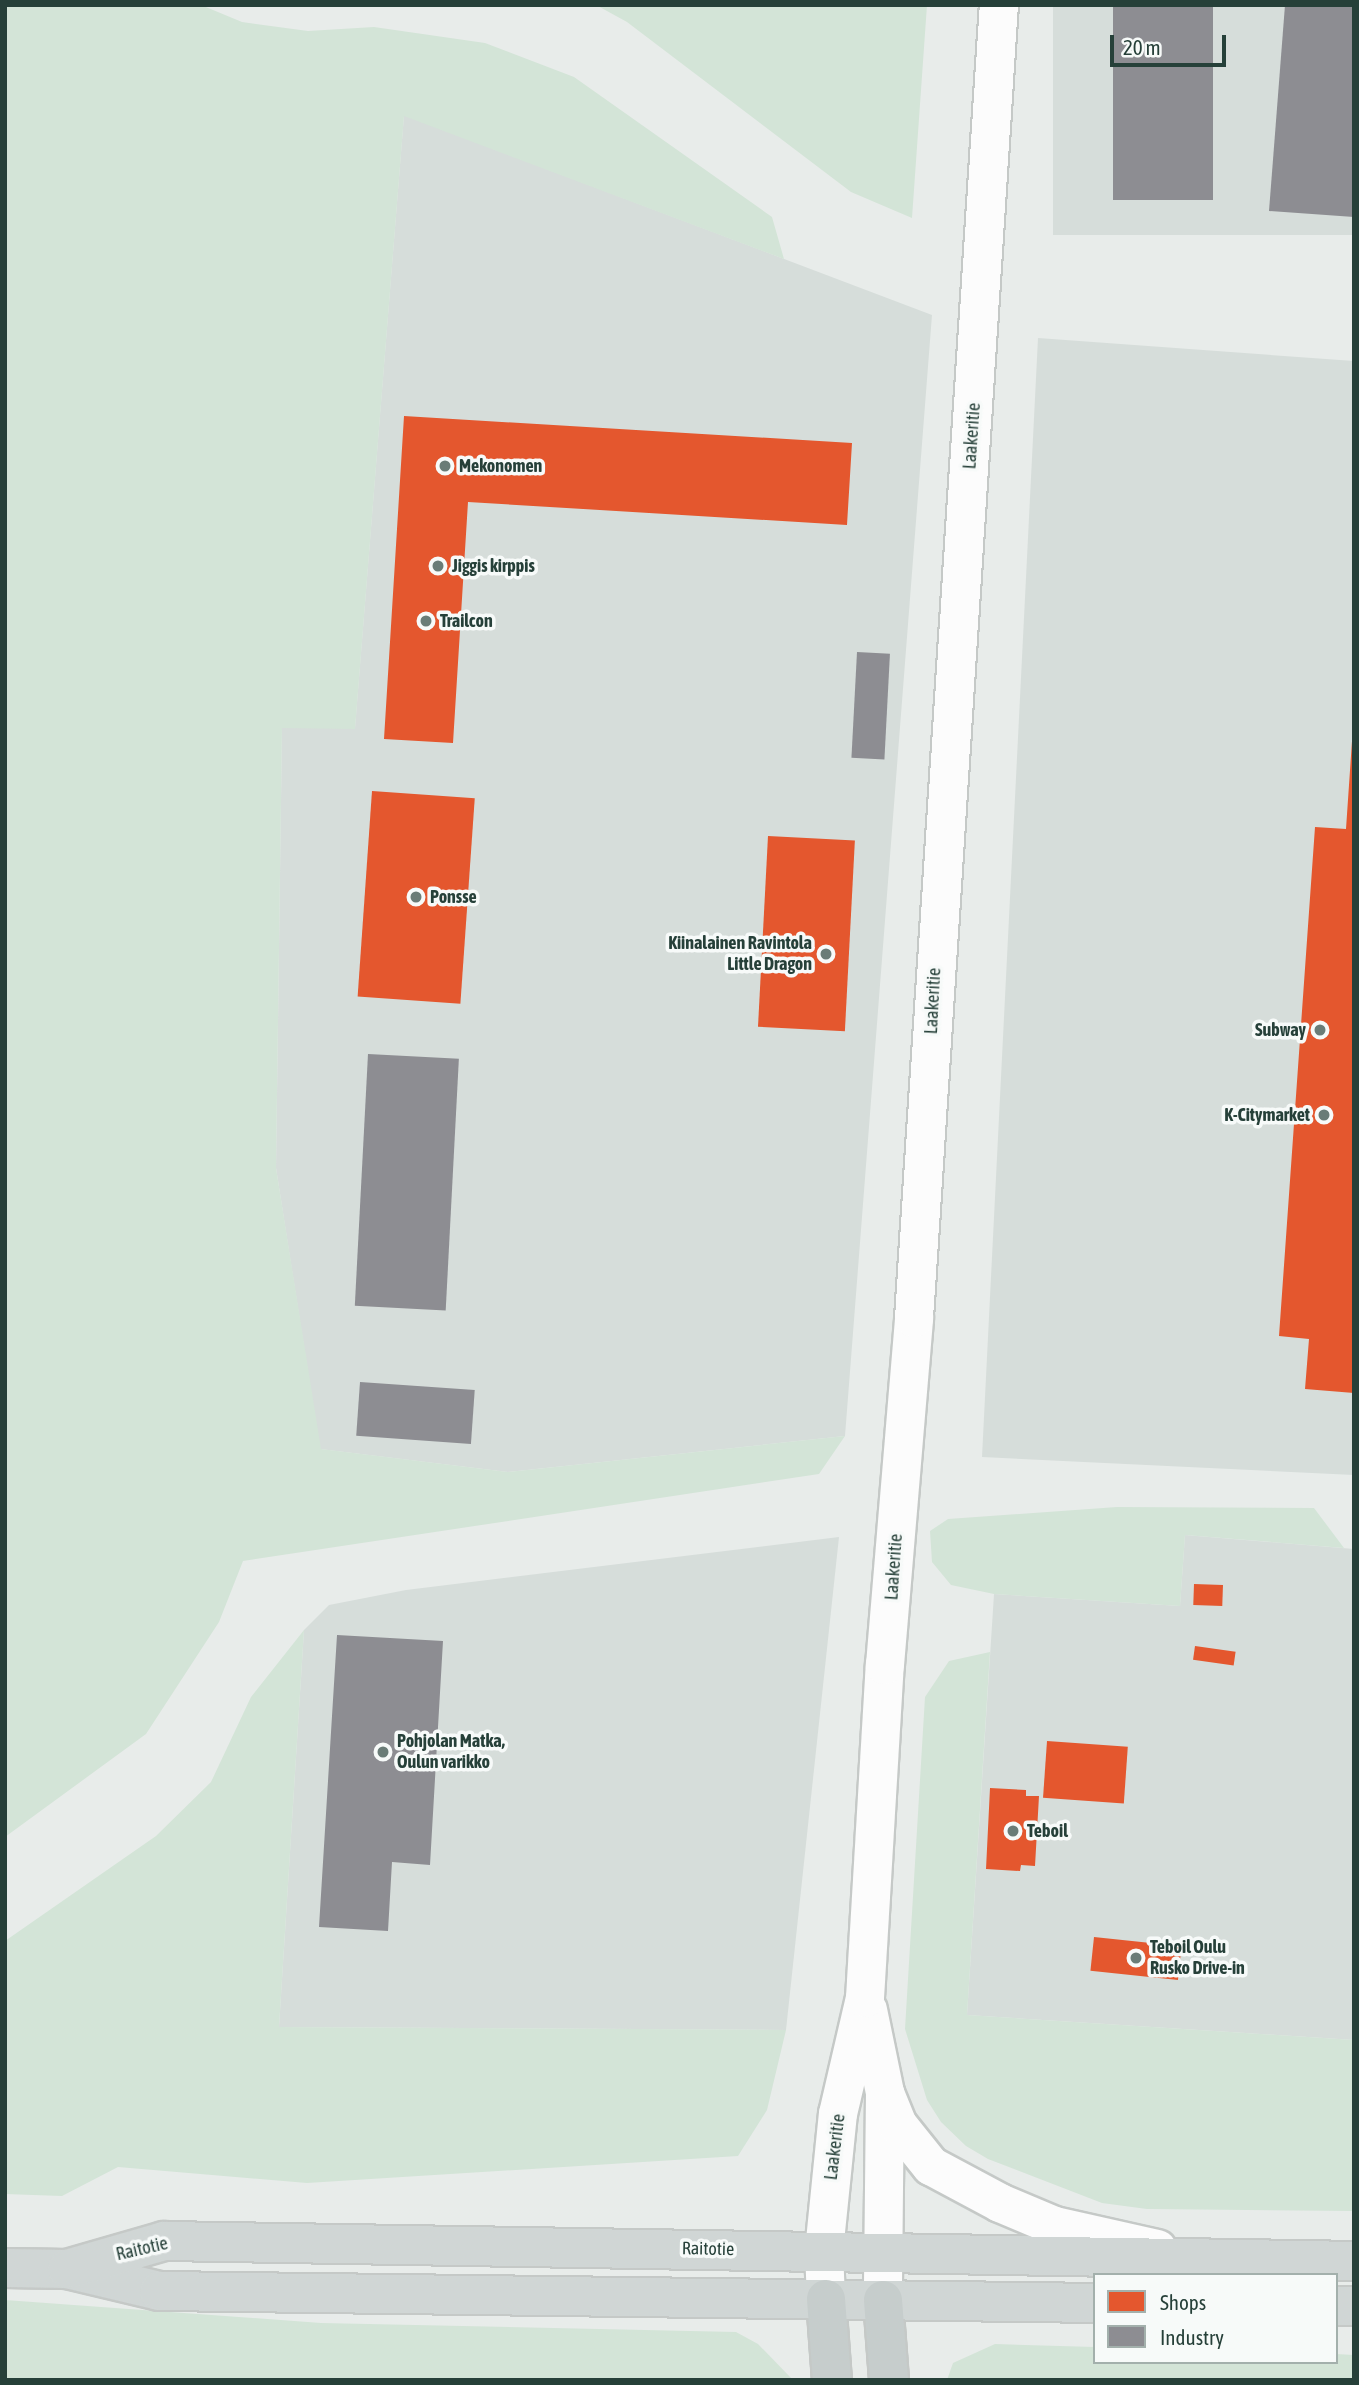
<!DOCTYPE html>
<style>
body{margin:0}
#map{position:relative;width:1359px;height:2385px;overflow:hidden;background:#e8ecea;font-family:"Asap Condensed",sans-serif}
div>[style]{position:absolute}
.built>*{inset:0;background:#d6ddda;transform-origin:0 0}
.green>*{inset:0;background:#d3e4d7}
.shops>*{inset:0;background:#e4572e;transform-origin:0 0}
.industry>*{inset:0;background:#8d8d92;transform-origin:0 0}
.roads{filter:drop-shadow(2px 0 #c5c9c7) drop-shadow(-2px 0 #c5c9c7) drop-shadow(0 2px #c5c9c7) drop-shadow(0 -2px #c5c9c7)}
.minor>*{height:38px;margin:-19px;padding:0 19px;transform-origin:19px;border-radius:19px;background:#fcfcfc}
.secondary>*{height:38px;margin:-19px;padding:0 19px;transform-origin:19px;border-radius:19px;background:#fcfcfc}
.primary>*{height:38px;margin:-19px;padding:0 19px;transform-origin:19px;border-radius:19px;background:#d0d6d5}
.trunk>*{height:38px;margin:-19px;padding:0 19px;transform-origin:19px;border-radius:19px;background:#c6cdcc}
.dots>*{width:19px;height:19px;translate:-50% -50%;box-sizing:border-box;border:4px solid #f7faf9;border-radius:50%}
span{translate:-50% -50%;white-space:nowrap;text-align:center;line-height:1.15;-webkit-text-stroke:7px #f7faf9;paint-order:stroke}
.street-label{font-size:18px;color:#264039}
.poi-label{font-size:18px;color:#264039;font-weight:700}
.left{translate:0 -50%;text-align:left}
.right{translate:-100% -50%;text-align:right}
.frame{position:absolute;inset:0;border:7px solid #264039;pointer-events:none}
.legend{position:absolute;left:1093px;top:2273px;width:245px;height:91px;box-sizing:border-box;background:#f7faf9;border:2px solid #a3b0ac;margin:0;padding:9px 12px;list-style:none;font-size:21px;color:#264039}
.legend li{display:flex;align-items:center;gap:14px;height:35px}
.legend b{width:35px;border:2px solid #a3b0ac}
.scale{position:absolute;left:1110px;top:35px;width:116px;height:32px;box-sizing:border-box;border:4px solid #264039;border-top:0;padding-left:9px;font-size:21px;line-height:24px;white-space:nowrap;color:#264039;-webkit-text-stroke:5px #f7faf9;paint-order:stroke}
</style>
<div id="map">
<div class="built">
<div style="left:1053px;top:5px;width:301px;height:230px"></div>
<div style="clip-path:polygon(404px 115px,932px 315px,845px 1436px,508px 1472px,320px 1449px,276px 1168px,282px 727px,355px 728px)"></div>
<div style="clip-path:polygon(1038px 338px,1354px 361px,1354px 1475px,982px 1457px)"></div>
<div style="clip-path:polygon(1185px 1535px,1354px 1549px,1354px 2040px,967px 2015px,994px 1594px,1180px 1606px)"></div>
<div style="clip-path:polygon(839px 1537px,786px 2030px,279px 2027px,304px 1630px,329px 1605px,406px 1590px)"></div>
</div>
<div class="green">
<div style="clip-path:polygon(5px 5px,201px 5px,242px 22px,308px 31px,374px 27px,485px 43px,574px 77px,772px 217px,784px 259px,404px 116px,355px 729px,282px 728px,276px 1168px,321px 1449px,508px 1472px,845px 1436px,819px 1474px,243px 1561px,219px 1622px,146px 1734px,5px 1837px)"></div>
<div style="clip-path:polygon(596px 5px,927px 5px,912px 218px,851px 192px,627px 22px)"></div>
<div style="clip-path:polygon(1117px 1507px,1314px 1508px,1344px 1548px,1185px 1535px,1180px 1606px,994px 1594px,951px 1585px,932px 1562px,930px 1531px,948px 1519px)"></div>
<div style="clip-path:polygon(304px 1630px,279px 2027px,786px 2030px,767px 2110px,738px 2156px,307px 2183px,118px 2167px,62px 2196px,5px 2194px,5px 1941px,156px 1836px,211px 1782px,251px 1697px)"></div>
<div style="clip-path:polygon(990px 1652px,967px 2015px,1354px 2040px,1354px 2211px,1147px 2209px,1102px 2203px,988px 2159px,966px 2146px,941px 2122px,927px 2100px,905px 2029px,925px 1697px,949px 1661px)"></div>
<div style="clip-path:polygon(5px 2300px,321px 2323px,736px 2332px,758px 2344px,793px 2380px,5px 2380px)"></div>
<div style="clip-path:polygon(995px 2344px,1095px 2347px,1095px 2362px,1336px 2362px,1336px 2354px,1354px 2355px,1354px 2380px,947px 2380px,953px 2363px)"></div>
</div>
<div class="shops">
<div style="clip-path:polygon(404px 416px,852px 443px,847px 525px,468px 502px,453px 743px,384px 739px)"></div>
<div style="clip-path:polygon(1352px 741px,1354px 741px,1354px 1393px,1305px 1389px,1309px 1339px,1279px 1336px,1315px 827px,1346px 829px)"></div>
<div style="left:372px;top:791px;width:103px;height:206px;rotate:4deg"></div>
<div style="left:768px;top:836px;width:87px;height:191px;rotate:3deg"></div>
<div style="left:1194px;top:1584px;width:29px;height:21px;rotate:2deg"></div>
<div style="left:1195px;top:1646px;width:41px;height:14px;rotate:8deg"></div>
<div style="left:1047px;top:1741px;width:81px;height:57px;rotate:4deg"></div>
<div style="clip-path:polygon(990px 1788px,1026px 1790px,1026px 1796px,1039px 1796px,1035px 1866px,1021px 1865px,1020px 1871px,986px 1869px)"></div>
<div style="left:1094px;top:1937px;width:88px;height:34px;rotate:6deg"></div>
</div>
<div class="industry">
<div style="left:1113px;top:5px;width:100px;height:195px"></div>
<div style="clip-path:polygon(1285px 5px,1354px 5px,1354px 217px,1269px 211px)"></div>
<div style="left:857px;top:652px;width:33px;height:106px;rotate:3deg"></div>
<div style="left:368px;top:1054px;width:91px;height:252px;rotate:3deg"></div>
<div style="left:360px;top:1382px;width:115px;height:54px;rotate:4deg"></div>
<div style="clip-path:polygon(337px 1635px,443px 1641px,430px 1865px,392px 1862px,388px 1931px,319px 1927px)"></div>
</div>
<div class="roads">
<div class="minor">
<div style="left:868px;top:2010px;width:85px;rotate:78.4deg"></div>
<div style="left:885px;top:2093px;width:207px;rotate:90.6deg"></div>
<div style="left:826px;top:2299px;width:48px;rotate:-92.4deg"></div>
<div style="left:824px;top:2251px;width:138px;rotate:-84.2deg"></div>
<div style="left:838px;top:2114px;width:119px;rotate:-76.9deg"></div>
<div style="left:865px;top:1998px;width:334px;rotate:-86.6deg"></div>
<div style="left:885px;top:1665px;width:348px;rotate:-85.2deg"></div>
<div style="left:914px;top:1318px;width:1316px;rotate:-86.3deg"></div>
</div>
<div class="secondary">
<div style="left:885px;top:2093px;width:35px;rotate:68deg"></div>
<div style="left:898px;top:2125px;width:53px;rotate:51.2deg"></div>
<div style="left:931px;top:2166px;width:78px;rotate:28.2deg"></div>
<div style="left:1000px;top:2203px;width:60px;rotate:22.7deg"></div>
<div style="left:1055px;top:2226px;width:105px;rotate:12.7deg"></div>
</div>
<div class="primary">
<div style="left:5px;top:2268px;width:62px;rotate:0.9deg"></div>
<div style="left:67px;top:2269px;width:95px;rotate:13.4deg"></div>
<div style="left:159px;top:2291px;width:936px;rotate:0.73deg"></div>
<div style="left:67px;top:2269px;width:101px;rotate:-16.1deg"></div>
<div style="left:164px;top:2241px;width:1190px;rotate:0.96deg"></div>
<div style="left:1336px;top:2306px;width:18px"></div>
</div>
<div class="trunk">
<div style="left:826px;top:2299px;width:81px;rotate:85.8deg"></div>
<div style="left:883px;top:2300px;width:80px;rotate:85.7deg"></div>
</div>
</div>
<div class="dots">
<div style="left:445px;top:466px;background:#6a7c77"></div>
<div style="left:438px;top:566px;background:#6a7c77"></div>
<div style="left:426px;top:621px;background:#6a7c77"></div>
<div style="left:416px;top:897px;background:#6a7c77"></div>
<div style="left:826px;top:954px;background:#6a7c77"></div>
<div style="left:1320px;top:1030px;background:#6a7c77"></div>
<div style="left:1324px;top:1115px;background:#6a7c77"></div>
<div style="left:383px;top:1752px;background:#6a7c77"></div>
<div style="left:1013px;top:1831px;background:#6a7c77"></div>
<div style="left:1136px;top:1958px;background:#6a7c77"></div>
</div>
<div class="street-label">
<span style="left:972px;top:436px;rotate:-86deg">Laakeritie</span>
<span style="left:933px;top:1001px;rotate:-87deg">Laakeritie</span>
<span style="left:894px;top:1567px;rotate:-86deg">Laakeritie</span>
<span style="left:835px;top:2147px;rotate:-83deg">Laakeritie</span>
<span style="left:142px;top:2249px;rotate:-13deg">Raitotie</span>
<span style="left:708px;top:2249px;rotate:1deg">Raitotie</span>
</div>
<div class="poi-label">
<span class="left" style="left:459px;top:466px">Mekonomen</span>
<span class="left" style="left:452px;top:566px">Jiggis kirppis</span>
<span class="left" style="left:440px;top:621px">Trailcon</span>
<span class="left" style="left:430px;top:897px">Ponsse</span>
<span class="right" style="left:812px;top:954px">Kiinalainen Ravintola<br>Little Dragon</span>
<span class="right" style="left:1306px;top:1030px">Subway</span>
<span class="right" style="left:1310px;top:1115px">K-Citymarket</span>
<span class="left" style="left:397px;top:1752px">Pohjolan Matka,<br>Oulun varikko</span>
<span class="left" style="left:1027px;top:1831px">Teboil</span>
<span class="left" style="left:1150px;top:1958px">Teboil Oulu<br>Rusko Drive-in</span>
</div>
<div class="frame"></div>
<ul class="legend">
<li><b style="height:19px;background:#e4572e"></b>Shops</li>
<li><b style="height:19px;background:#8d8d92"></b>Industry</li>
</ul>
<div class="scale">20 m</div>
</div>
